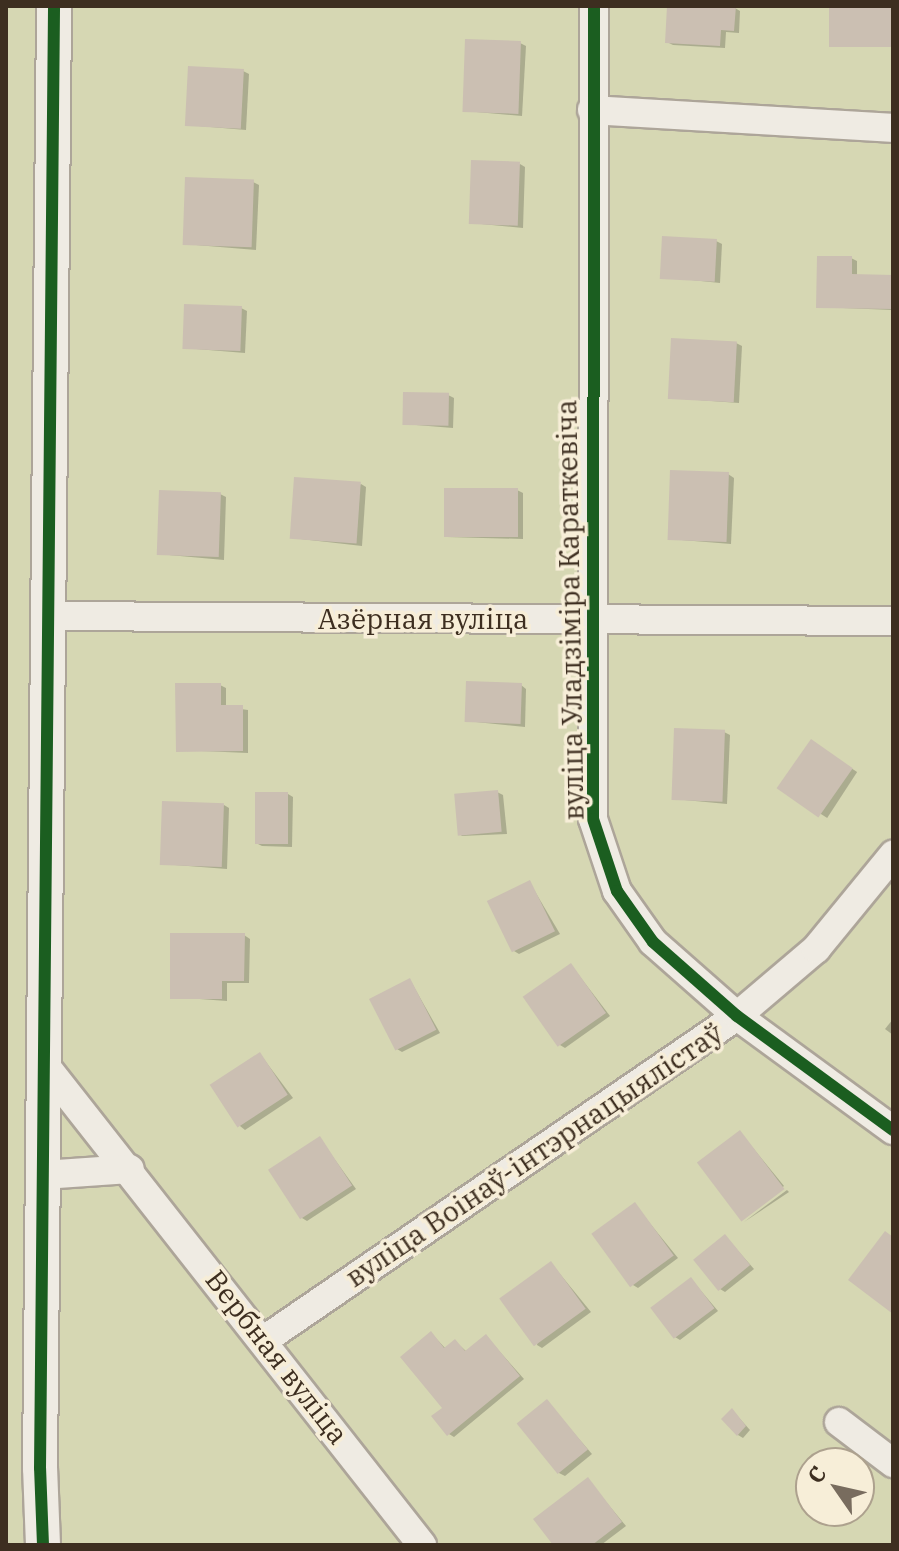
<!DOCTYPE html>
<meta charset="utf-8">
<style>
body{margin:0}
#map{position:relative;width:899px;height:1551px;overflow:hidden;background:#e7e0d1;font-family:"IBM Plex Serif",serif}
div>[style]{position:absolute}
.green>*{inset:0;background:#d6d7b3}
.shadow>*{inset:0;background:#0003;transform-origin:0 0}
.building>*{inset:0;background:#cbbfb2;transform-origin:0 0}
.roads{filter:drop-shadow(2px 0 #ada599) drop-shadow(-2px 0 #ada599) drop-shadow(0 2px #ada599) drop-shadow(0 -2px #ada599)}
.minor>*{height:28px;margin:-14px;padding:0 14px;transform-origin:14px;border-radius:14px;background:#efebe3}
.tertiary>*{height:34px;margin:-17px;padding:0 17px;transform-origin:17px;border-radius:17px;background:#efebe3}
.cycleway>*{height:12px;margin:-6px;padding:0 6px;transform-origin:6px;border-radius:6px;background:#1b5e20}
span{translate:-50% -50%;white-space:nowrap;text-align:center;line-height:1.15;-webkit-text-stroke:7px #f7eed8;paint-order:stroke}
.street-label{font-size:28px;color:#3d2e20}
.frame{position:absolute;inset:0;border:8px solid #3d2e20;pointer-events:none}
.north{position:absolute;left:795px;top:1447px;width:80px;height:80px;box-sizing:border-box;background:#f7eed8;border:2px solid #ada18e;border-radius:50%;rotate:304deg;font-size:22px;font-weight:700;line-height:32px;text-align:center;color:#3d2e20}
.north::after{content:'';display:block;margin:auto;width:28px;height:36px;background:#786c5e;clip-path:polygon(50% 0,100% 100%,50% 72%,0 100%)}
</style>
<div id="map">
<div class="green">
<div style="clip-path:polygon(evenodd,6px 6px,893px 6px,893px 1545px,6px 1545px,6px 6px,811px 1463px,859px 1463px,859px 1511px,811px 1511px,811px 1463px)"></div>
</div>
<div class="shadow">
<div style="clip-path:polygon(669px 6px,735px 8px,740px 11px,739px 33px,726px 32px,725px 48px,673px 45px,667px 42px)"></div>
<div style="left:831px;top:6px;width:62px;height:40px"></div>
<div style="clip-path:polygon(520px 43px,526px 46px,522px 116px,465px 111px)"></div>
<div style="clip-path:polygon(243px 71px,249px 74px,246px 130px,187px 125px)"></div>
<div style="clip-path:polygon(520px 164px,525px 167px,523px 228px,471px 223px)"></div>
<div style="clip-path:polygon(253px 182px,259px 185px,256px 250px,184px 244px)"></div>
<div style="clip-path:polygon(716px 241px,722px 244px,720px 283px,663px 277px)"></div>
<div style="clip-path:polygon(851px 258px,857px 261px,857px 276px,893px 277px,893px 310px,818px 307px)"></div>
<div style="clip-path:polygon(241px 308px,247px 311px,245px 353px,184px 348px)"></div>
<div style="clip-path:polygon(736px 343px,742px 346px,739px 403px,670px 398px)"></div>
<div style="clip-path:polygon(448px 395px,454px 398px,453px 428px,404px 424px)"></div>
<div style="clip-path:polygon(728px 474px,734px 478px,731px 544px,669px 539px)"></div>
<div style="clip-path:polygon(361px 484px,366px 487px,362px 546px,292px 538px)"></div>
<div style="clip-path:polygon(517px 490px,523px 493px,523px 539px,447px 537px)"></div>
<div style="clip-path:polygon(220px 494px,226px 497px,224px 560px,158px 554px)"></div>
<div style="clip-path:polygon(220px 685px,226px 688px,226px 707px,248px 710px,248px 753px,178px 750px)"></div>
<div style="clip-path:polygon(521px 685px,526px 689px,525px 727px,466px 721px)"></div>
<div style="clip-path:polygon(724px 732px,730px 735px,727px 804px,674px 799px)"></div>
<div style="left:811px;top:742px;width:55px;height:55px;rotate:33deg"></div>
<div style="clip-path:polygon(497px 792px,503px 795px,507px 834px,461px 836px)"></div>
<div style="clip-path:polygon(288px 794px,293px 797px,292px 847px,262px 846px,256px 843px)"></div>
<div style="clip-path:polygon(224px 805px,229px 808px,227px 869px,162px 864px)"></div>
<div style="clip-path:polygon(530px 883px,560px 934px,519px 954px,514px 951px)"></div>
<div style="clip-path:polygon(244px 935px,250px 939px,249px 983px,227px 983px,227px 1001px,172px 997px)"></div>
<div style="clip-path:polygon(571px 965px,610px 1016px,565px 1048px,560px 1045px)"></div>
<div style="clip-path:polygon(410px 980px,440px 1033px,402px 1052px,397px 1049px)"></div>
<div style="clip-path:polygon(893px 1019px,893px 1035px,885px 1029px)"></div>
<div style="clip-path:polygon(260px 1054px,293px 1098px,245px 1130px,240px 1126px)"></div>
<div style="clip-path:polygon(740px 1132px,784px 1186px,741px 1220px)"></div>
<div style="clip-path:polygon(320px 1139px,356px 1189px,307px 1221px,302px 1218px)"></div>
<div style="clip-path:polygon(787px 1190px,789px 1192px,744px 1222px)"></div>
<div style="clip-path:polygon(635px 1205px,678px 1258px,638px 1288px,633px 1285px)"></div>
<div style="clip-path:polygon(725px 1236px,754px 1269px,725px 1292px,720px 1289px)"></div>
<div style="clip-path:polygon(551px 1263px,591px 1312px,542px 1348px,537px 1345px)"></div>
<div style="clip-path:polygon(691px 1279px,718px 1311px,680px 1340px,675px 1337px)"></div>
<div style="clip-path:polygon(431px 1333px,446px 1349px,455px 1341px,467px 1352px,486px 1336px,524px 1379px,454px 1437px,449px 1434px)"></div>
<div style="clip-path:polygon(547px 1402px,592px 1454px,565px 1476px,559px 1473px)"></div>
<div style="clip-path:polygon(733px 1411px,750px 1430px,743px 1438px,738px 1435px)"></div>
<div style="clip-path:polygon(588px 1480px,626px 1526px,601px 1545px,555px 1545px)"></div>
</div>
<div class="building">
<div style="clip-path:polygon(667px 6px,736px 6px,734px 31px,721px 30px,720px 46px,665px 43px)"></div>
<div style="left:829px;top:6px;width:64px;height:41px"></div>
<div style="left:465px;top:39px;width:56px;height:73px;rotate:2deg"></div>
<div style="left:188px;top:66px;width:56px;height:60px;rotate:3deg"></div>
<div style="left:471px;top:160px;width:49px;height:64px;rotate:2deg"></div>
<div style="left:185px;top:177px;width:69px;height:68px;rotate:2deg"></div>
<div style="left:662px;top:236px;width:55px;height:43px;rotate:3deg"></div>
<div style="clip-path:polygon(817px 256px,852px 256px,852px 274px,893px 275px,893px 309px,816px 308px)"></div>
<div style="left:184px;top:304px;width:58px;height:45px;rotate:2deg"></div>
<div style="left:671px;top:338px;width:66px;height:61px;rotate:3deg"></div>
<div style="left:403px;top:392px;width:46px;height:33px;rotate:1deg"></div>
<div style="left:670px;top:470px;width:59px;height:70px;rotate:2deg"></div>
<div style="left:294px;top:477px;width:67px;height:62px;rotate:4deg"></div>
<div style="left:518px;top:488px;width:49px;height:74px;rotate:90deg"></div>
<div style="left:159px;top:490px;width:62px;height:65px;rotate:2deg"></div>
<div style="left:466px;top:681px;width:56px;height:41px;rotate:2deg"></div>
<div style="clip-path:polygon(175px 683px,221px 683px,221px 705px,243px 705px,243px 751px,176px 752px)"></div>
<div style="left:674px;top:728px;width:51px;height:72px;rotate:2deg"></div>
<div style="left:811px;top:739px;width:51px;height:60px;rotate:35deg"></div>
<div style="left:498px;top:790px;width:42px;height:44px;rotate:85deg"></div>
<div style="left:255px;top:792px;width:33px;height:52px"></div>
<div style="left:162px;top:801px;width:62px;height:64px;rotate:2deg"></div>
<div style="left:530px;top:880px;width:57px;height:48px;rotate:64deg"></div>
<div style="clip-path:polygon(170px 933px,245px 933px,244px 981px,222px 981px,222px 999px,170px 999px)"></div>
<div style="left:571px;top:963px;width:61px;height:59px;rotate:55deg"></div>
<div style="left:410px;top:978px;width:58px;height:46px;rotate:63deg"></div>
<div style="left:260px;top:1052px;width:51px;height:60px;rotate:57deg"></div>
<div style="left:740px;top:1130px;width:74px;height:54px;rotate:53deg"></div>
<div style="left:320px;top:1136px;width:59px;height:62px;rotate:57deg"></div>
<div style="left:635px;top:1202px;width:66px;height:54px;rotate:54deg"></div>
<div style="clip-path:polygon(885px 1231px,893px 1237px,893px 1314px,848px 1280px)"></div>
<div style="left:725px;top:1234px;width:40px;height:41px;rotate:51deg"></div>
<div style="left:551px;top:1261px;width:59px;height:64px;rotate:54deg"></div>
<div style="left:691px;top:1277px;width:39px;height:51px;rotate:53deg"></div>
<div style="clip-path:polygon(431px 1331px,444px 1348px,455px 1339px,465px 1351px,486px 1334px,520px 1376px,447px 1436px,431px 1416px,442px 1408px,400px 1357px)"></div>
<div style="left:547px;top:1399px;width:65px;height:39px;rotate:51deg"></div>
<div style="clip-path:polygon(732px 1408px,746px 1426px,737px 1436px,721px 1419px)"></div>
<div style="clip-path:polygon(588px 1477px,622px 1522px,592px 1545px,553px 1545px,533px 1519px)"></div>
</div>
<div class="roads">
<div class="minor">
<div style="left:594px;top:6px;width:813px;rotate:90.07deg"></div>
<div style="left:593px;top:819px;width:76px;rotate:71.6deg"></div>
<div style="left:617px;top:891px;width:62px;rotate:54.8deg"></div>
<div style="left:653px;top:942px;width:112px;rotate:41.4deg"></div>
<div style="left:737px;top:1016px;width:193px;rotate:36.2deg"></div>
<div style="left:592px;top:110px;width:302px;rotate:3.4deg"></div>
<div style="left:48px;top:616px;width:845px;rotate:0.34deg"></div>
<div style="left:44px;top:1064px;width:612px;rotate:51.84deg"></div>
<div style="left:43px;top:1175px;width:87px;rotate:-3.9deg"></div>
<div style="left:264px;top:1340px;width:573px;rotate:-34.41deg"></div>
<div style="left:737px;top:1016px;width:104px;rotate:-40.3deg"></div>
<div style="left:816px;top:949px;width:122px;rotate:-50.7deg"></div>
<div style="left:839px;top:1422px;width:68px;rotate:37.2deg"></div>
</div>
<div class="tertiary">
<div style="left:43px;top:1545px;width:77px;rotate:-92.2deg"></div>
<div style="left:40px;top:1468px;width:1462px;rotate:-89.45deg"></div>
</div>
</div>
<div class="cycleway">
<div style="left:594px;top:6px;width:813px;rotate:90.07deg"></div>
<div style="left:593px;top:819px;width:76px;rotate:71.6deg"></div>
<div style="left:617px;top:891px;width:62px;rotate:54.8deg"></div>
<div style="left:653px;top:942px;width:112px;rotate:41.4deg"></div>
<div style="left:737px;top:1016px;width:193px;rotate:36.2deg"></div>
<div style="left:43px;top:1545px;width:77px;rotate:-92.2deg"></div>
<div style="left:40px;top:1468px;width:1462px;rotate:-89.45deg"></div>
</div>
<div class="street-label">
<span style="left:570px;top:610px;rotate:-91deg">вуліца Уладзіміра Караткевіча</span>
<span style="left:423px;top:619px">Азёрная вуліца</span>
<span style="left:534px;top:1155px;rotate:-34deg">вуліца Воінаў-інтэрнацыялістаў</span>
<span style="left:277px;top:1357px;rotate:52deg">Вербная вуліца</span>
</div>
<div class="frame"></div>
<div class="north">С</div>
</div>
